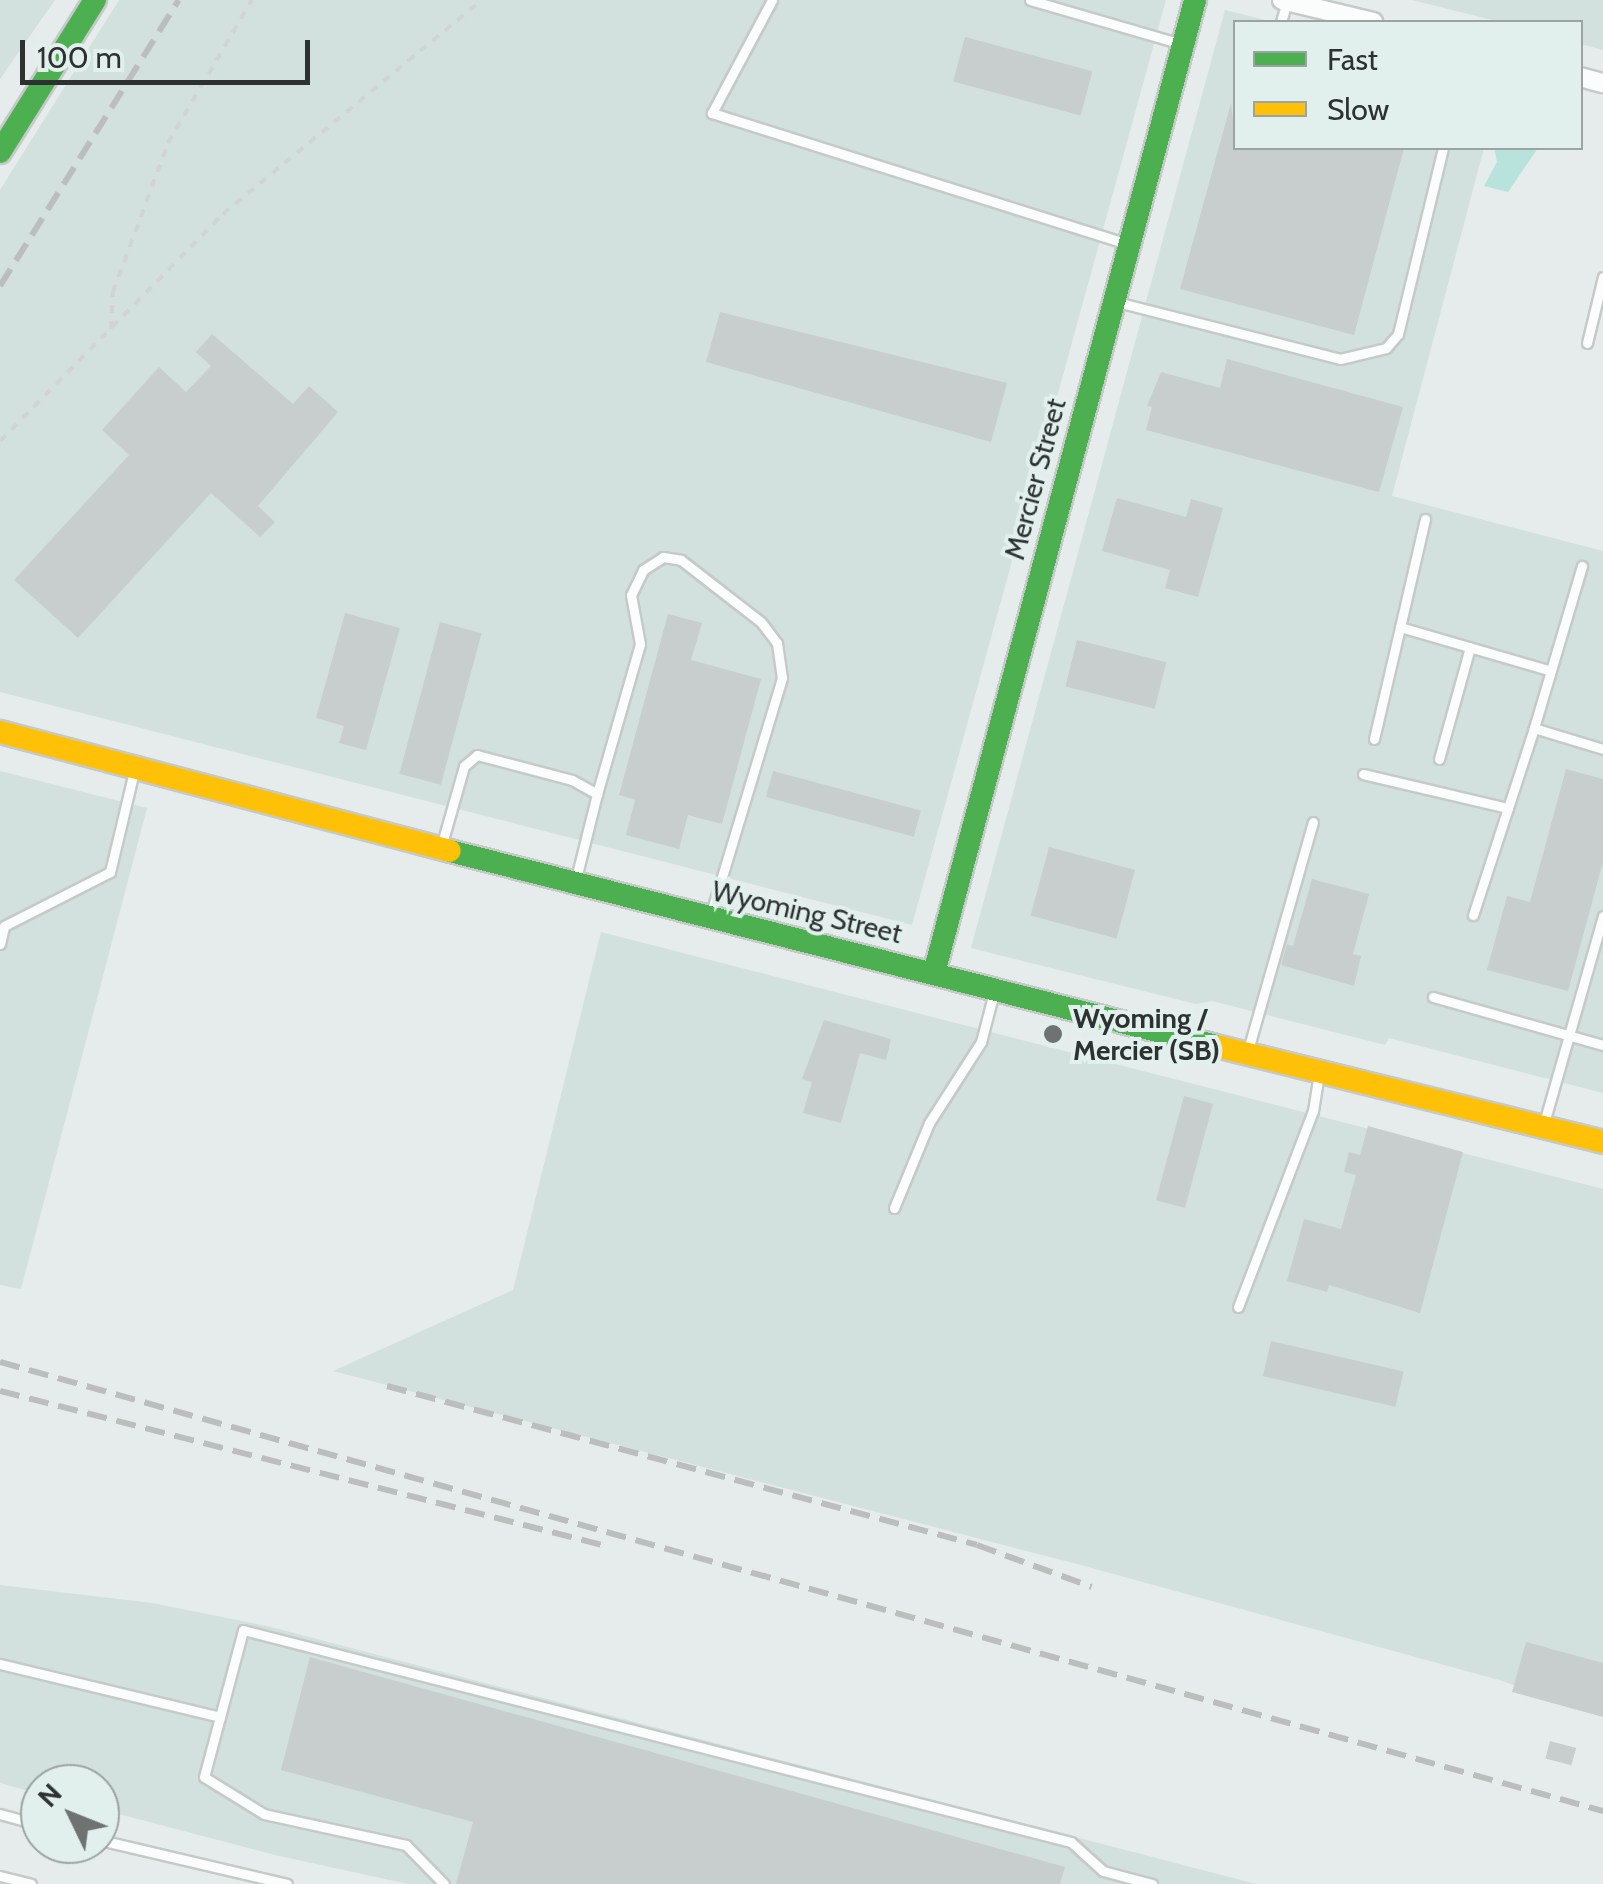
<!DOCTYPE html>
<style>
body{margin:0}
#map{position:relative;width:1603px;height:1884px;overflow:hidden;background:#e6eceb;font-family:Cabin,sans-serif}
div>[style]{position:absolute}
.built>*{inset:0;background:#d2e0de}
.green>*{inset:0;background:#b7e3dc}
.building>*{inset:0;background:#c8cecd;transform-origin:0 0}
.path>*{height:4px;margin-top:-2px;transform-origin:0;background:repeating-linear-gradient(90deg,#d2d4d3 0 8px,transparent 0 16px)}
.roads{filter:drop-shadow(2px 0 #c5cac9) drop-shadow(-2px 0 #c5cac9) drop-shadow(0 2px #c5cac9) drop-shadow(0 -2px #c5cac9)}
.lane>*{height:9px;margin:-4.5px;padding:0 4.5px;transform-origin:4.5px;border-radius:4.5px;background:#fbfcfc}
.street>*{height:18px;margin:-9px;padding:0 9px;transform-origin:9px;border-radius:9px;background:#fbfcfc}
.fast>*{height:22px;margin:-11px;padding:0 11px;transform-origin:11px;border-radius:11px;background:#4caf50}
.slow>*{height:22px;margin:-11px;padding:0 11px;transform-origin:11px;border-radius:11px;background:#ffc107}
.rail>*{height:6px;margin-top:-3px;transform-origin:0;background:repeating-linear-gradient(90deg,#bcbdbd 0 20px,transparent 0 30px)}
.dots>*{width:28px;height:28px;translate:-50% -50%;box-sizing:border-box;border:5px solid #e2f0ed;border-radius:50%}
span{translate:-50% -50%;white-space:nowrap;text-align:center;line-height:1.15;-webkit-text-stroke:8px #e2f0ed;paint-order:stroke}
.street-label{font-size:28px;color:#2d3231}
.poi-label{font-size:28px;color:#2d3231;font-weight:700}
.left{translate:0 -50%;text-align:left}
.legend{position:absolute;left:1233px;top:20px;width:350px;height:130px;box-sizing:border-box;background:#e2f0ed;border:2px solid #9aa4a2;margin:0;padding:12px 18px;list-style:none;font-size:30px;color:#2d3231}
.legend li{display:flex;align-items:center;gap:20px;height:50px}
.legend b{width:50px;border:2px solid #9aa4a2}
.north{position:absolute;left:20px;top:1764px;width:100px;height:100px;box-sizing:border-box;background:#e2f0ed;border:2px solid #9aa4a2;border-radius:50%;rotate:313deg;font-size:28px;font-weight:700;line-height:40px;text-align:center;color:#2d3231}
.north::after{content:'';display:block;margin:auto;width:35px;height:45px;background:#6e7372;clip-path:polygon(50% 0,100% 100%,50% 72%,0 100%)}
.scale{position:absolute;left:20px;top:40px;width:290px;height:45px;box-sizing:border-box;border:5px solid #2d3231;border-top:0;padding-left:12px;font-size:30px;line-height:35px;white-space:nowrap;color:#2d3231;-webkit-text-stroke:8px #e2f0ed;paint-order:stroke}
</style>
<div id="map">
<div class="built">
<div style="clip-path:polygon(0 0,55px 0,0 79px)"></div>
<div style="clip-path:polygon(119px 0,1166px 0,912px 925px,0 692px,0 190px)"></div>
<div style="clip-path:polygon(1412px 0,1603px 0,1603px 50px,1581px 44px,1580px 22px,1500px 22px)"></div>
<div style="clip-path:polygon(1225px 10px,1273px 22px,1236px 22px,1236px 148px,1484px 148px,1392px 496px,1603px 551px,1603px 1093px,1389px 1038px,1385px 1045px,1212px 1001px,1196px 1004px,971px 948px)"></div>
<div style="clip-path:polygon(0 771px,147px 808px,21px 1289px,0 1285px)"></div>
<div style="clip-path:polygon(601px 932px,1603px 1189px,1603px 1716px,1499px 1680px,1081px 1565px,333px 1371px,513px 1290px)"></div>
<div style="clip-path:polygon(0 1585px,152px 1603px,267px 1626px,1256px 1884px,408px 1884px,275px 1855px,100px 1809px,100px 1784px,40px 1784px,40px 1794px,0 1783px)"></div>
</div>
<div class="green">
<div style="clip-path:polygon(1494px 148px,1538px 148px,1508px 192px,1484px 186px,1497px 162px)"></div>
</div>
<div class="building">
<div style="left:965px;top:37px;width:132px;height:46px;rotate:15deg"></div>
<div style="clip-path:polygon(1231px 103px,1236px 148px,1404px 148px,1354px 335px,1180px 289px)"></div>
<div style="clip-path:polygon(720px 312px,1007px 383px,991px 442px,706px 362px)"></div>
<div style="clip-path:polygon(212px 334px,293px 404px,309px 386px,338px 412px,258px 506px,275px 522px,260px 537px,211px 493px,78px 638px,14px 580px,129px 455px,102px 430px,159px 367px,186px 392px,211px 366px,196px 352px)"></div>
<div style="clip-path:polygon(1227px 359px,1403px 407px,1379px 492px,1146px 430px,1152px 407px,1147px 406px,1161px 372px,1220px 388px)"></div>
<div style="clip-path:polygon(1117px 498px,1186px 517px,1191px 499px,1223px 508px,1198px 597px,1165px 588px,1170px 570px,1102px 551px)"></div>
<div style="clip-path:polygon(345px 613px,400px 628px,366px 750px,339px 743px,344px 726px,316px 718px)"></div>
<div style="clip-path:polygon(668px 614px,702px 623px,691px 660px,761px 679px,722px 824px,688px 815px,679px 849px,626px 835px,635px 800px,619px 795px)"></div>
<div style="left:440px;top:622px;width:43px;height:157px;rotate:15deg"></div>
<div style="left:1077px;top:640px;width:92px;height:48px;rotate:14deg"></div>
<div style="clip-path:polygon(1566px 769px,1603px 779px,1603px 862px,1568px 991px,1487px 970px,1507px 896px,1530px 902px)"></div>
<div style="left:773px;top:771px;width:153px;height:27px;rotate:15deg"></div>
<div style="left:1049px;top:847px;width:89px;height:71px;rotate:15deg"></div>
<div style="clip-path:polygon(1312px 879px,1369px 894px,1353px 954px,1361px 956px,1354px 986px,1281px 965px,1287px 944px,1293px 946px)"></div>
<div style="clip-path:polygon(824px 1020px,891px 1039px,886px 1060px,860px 1053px,841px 1123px,803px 1113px,812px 1082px,802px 1079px)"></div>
<div style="left:1184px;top:1096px;width:30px;height:108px;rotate:15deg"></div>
<div style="clip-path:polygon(1368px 1126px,1463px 1152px,1420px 1313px,1329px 1285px,1327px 1292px,1287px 1281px,1304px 1219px,1341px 1229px,1356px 1175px,1344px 1172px,1349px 1152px,1360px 1155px)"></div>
<div style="left:1271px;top:1341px;width:136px;height:36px;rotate:13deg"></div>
<div style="clip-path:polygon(1526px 1642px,1603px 1663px,1603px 1717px,1512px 1692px)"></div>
<div style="clip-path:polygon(310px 1657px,1065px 1867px,1060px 1884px,456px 1884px,473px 1822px,281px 1770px)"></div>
<div style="left:1550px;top:1741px;width:27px;height:18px;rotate:15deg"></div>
</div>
<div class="path">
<div style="left:111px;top:329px;width:37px;rotate:-87deg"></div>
<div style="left:113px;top:292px;width:159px;rotate:-69.7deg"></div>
<div style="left:168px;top:143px;width:166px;rotate:-59.6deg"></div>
<div style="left:0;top:441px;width:318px;rotate:-45.5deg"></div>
<div style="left:223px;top:214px;width:336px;rotate:-39.6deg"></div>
</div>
<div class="roads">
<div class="lane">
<div style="left:772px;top:0;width:128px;rotate:118deg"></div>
<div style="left:712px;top:113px;width:435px;rotate:17.5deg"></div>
<div style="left:1030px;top:0;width:157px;rotate:16.2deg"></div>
<div style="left:1281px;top:22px;width:22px;rotate:-74deg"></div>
<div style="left:1117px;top:302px;width:230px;rotate:14.3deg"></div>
<div style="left:1340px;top:359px;width:47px;rotate:-13.4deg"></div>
<div style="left:1386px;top:348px;width:18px;rotate:-49deg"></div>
<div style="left:1398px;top:334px;width:191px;rotate:-76.4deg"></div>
<div style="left:1587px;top:343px;width:68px;rotate:-76.4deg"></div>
<div style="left:1425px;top:519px;width:111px;rotate:103deg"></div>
<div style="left:1400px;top:627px;width:157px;rotate:16.2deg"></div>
<div style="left:1534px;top:728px;width:169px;rotate:-73.5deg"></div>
<div style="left:1374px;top:739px;width:115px;rotate:-76.9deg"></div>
<div style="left:1439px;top:759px;width:116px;rotate:-74.5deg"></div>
<div style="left:1363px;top:774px;width:149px;rotate:13.2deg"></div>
<div style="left:597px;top:794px;width:156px;rotate:-74deg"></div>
<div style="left:640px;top:644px;width:50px;rotate:-100.4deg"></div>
<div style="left:631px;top:595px;width:28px;rotate:-64deg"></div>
<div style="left:643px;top:570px;width:24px;rotate:-33deg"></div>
<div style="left:663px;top:557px;width:18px;rotate:9deg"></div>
<div style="left:681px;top:560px;width:101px;rotate:37.8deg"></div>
<div style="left:761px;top:622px;width:26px;rotate:53deg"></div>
<div style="left:777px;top:643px;width:35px;rotate:82deg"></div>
<div style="left:782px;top:678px;width:250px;rotate:106.8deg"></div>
<div style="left:441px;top:847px;width:84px;rotate:-74.1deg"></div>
<div style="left:464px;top:766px;width:17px;rotate:-40deg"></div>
<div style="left:477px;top:755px;width:98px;rotate:14.7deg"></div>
<div style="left:572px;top:780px;width:29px;rotate:29deg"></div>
<div style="left:597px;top:794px;width:91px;rotate:104deg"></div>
<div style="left:1473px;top:915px;width:197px;rotate:-71.9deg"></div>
<div style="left:1534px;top:728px;width:72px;rotate:16.9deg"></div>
<div style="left:0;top:944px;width:18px;rotate:-77deg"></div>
<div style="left:4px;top:926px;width:119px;rotate:-27deg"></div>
<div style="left:110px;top:872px;width:104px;rotate:-76.6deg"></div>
<div style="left:1433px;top:997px;width:177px;rotate:15.8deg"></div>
<div style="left:1248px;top:1050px;width:237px;rotate:-74.1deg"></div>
<div style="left:1544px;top:1123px;width:215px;rotate:-74.1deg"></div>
<div style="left:894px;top:1208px;width:92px;rotate:-67.6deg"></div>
<div style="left:929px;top:1123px;width:96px;rotate:-57.3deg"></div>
<div style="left:981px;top:1042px;width:52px;rotate:-75.4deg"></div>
<div style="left:1238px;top:1307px;width:210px;rotate:-69.1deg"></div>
<div style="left:1313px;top:1111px;width:38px;rotate:-81deg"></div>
<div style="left:0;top:1664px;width:226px;rotate:13.5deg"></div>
<div style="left:0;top:1814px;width:41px;rotate:15.4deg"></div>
<div style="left:100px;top:1840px;width:192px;rotate:13.2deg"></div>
<div style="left:0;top:1876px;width:32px;rotate:14deg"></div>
<div style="left:444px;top:1884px;width:54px;rotate:-134.3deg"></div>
<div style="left:406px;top:1845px;width:145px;rotate:-167.7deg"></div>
<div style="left:264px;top:1814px;width:70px;rotate:-148.3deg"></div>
<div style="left:204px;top:1777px;width:152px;rotate:-75.1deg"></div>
<div style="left:243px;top:1630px;width:855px;rotate:14.36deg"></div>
<div style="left:1071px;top:1842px;width:43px;rotate:42.2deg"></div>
<div style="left:1103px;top:1871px;width:51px;rotate:14.9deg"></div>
</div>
<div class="street">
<div style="left:1282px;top:0;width:94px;rotate:13.6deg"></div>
<div style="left:1580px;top:77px;width:24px;rotate:15deg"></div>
</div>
<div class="fast">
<div style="left:0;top:152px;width:179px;rotate:-58deg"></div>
<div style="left:450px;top:851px;width:790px;rotate:14.28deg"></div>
<div style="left:934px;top:973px;width:1007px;rotate:-74.98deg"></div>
</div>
<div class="slow">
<div style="left:0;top:732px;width:465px;rotate:14.8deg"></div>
<div style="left:1216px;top:1046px;width:399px;rotate:13.9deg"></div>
</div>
</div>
<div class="rail">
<div style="left:0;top:286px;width:337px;rotate:-58deg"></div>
<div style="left:0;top:1362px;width:1665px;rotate:15.65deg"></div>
<div style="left:387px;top:1386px;width:611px;rotate:15.08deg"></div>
<div style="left:977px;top:1545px;width:122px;rotate:20.1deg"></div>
<div style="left:0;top:1391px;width:626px;rotate:14.35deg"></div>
</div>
<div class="dots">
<div style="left:1053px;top:1034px;background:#6e7372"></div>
</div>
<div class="street-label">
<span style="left:1035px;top:479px;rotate:-75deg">Mercier Street</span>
<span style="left:807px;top:912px;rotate:13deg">Wyoming Street</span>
</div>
<div class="poi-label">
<span class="left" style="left:1073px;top:1034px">Wyoming /<br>Mercier (SB)</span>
</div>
<ul class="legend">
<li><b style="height:12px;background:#4caf50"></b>Fast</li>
<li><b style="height:12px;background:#ffc107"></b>Slow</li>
</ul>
<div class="north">N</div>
<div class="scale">100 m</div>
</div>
